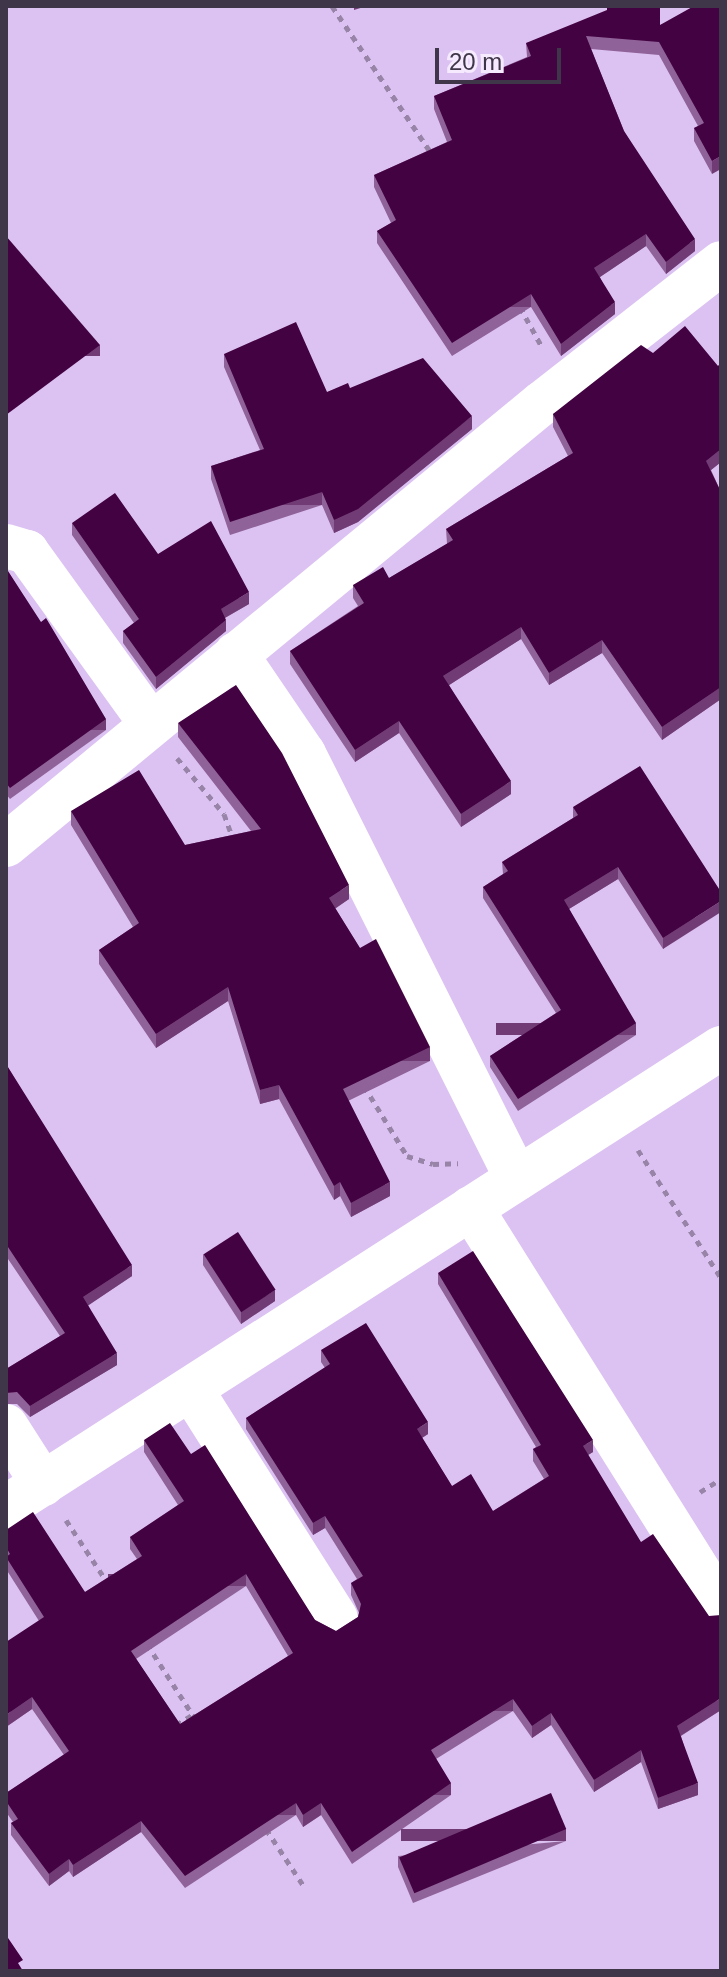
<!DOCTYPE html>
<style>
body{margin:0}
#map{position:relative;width:727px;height:1977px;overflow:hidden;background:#dcc2f2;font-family:Helvetica,sans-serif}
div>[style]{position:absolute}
.path>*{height:5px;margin-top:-2.5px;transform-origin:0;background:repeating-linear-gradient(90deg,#9784a7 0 6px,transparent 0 12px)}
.minor>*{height:44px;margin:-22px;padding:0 22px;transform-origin:22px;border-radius:22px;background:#fff}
.wall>*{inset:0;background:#90629a}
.shaded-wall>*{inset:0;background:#713c76;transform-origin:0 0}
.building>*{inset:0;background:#430241;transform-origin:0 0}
span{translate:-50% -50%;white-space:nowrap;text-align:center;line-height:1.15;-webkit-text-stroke:8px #f5eafe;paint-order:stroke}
.frame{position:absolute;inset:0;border:8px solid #403649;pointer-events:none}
.scale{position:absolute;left:435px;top:48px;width:126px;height:36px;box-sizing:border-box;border:4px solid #403649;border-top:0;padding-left:10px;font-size:24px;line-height:28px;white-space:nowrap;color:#403649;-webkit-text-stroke:6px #f5eafe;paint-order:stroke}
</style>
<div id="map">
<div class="path">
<div style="left:332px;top:6px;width:177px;rotate:56deg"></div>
<div style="left:520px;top:307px;width:46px;rotate:61.2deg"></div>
<div style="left:177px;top:758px;width:73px;rotate:50deg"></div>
<div style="left:224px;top:814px;width:29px;rotate:70deg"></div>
<div style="left:364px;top:1086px;width:82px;rotate:58.4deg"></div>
<div style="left:407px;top:1156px;width:27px;rotate:17deg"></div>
<div style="left:433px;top:1164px;width:25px;rotate:-2deg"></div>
<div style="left:638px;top:1150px;width:153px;rotate:57deg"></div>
<div style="left:700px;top:1492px;width:25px;rotate:-32deg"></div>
<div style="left:66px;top:1520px;width:74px;rotate:56.5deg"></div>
<div style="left:147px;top:1644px;width:90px;rotate:57.2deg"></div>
<div style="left:176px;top:1725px;width:19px;rotate:-32deg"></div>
<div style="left:266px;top:1829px;width:67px;rotate:56.5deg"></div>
</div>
<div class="minor">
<div style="left:6px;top:546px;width:22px;rotate:16deg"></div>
<div style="left:27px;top:552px;width:212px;rotate:54.2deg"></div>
<div style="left:236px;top:654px;width:121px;rotate:55.8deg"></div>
<div style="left:304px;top:754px;width:475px;rotate:63.4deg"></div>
<div style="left:6px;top:845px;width:695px;rotate:-39.51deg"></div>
<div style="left:542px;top:403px;width:227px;rotate:-38deg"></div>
<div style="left:471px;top:1208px;width:470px;rotate:57.9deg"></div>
<div style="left:191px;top:1389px;width:271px;rotate:57.7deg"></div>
<div style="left:6px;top:1426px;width:69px;rotate:57.5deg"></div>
<div style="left:6px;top:1507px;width:850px;rotate:-32.7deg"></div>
</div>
<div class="wall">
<div style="clip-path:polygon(721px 6px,712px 174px,694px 141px,694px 128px,698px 126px,659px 55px,591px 49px,624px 131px,695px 251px,666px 274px,646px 246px,600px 277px,615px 314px,561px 356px,531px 307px,452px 356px,377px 243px,377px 231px,391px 223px,374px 187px,374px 175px,447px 142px,434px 109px,434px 96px,527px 57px,526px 43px,660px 25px)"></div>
<div style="clip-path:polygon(653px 353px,718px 366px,721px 363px,721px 462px,711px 470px,721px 492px,721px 699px,662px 740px,602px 653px,549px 685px,521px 639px,449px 685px,511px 794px,461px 827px,399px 733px,355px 762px,290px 664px,290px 651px,358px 606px,353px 598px,353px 585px,389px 578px,447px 544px,446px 529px,568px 456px,553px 427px,553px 414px)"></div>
<div style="clip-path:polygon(224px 354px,327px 392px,350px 388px,472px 429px,358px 522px,334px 533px,322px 505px,230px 535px,211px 479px,211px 466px,260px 450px,224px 367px)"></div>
<div style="clip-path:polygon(72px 523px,158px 554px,249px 604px,225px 618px,226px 631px,156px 689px,123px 643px,123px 631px,134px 623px,72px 535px)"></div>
<div style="clip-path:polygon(6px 568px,106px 730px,10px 799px,6px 794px)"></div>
<div style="clip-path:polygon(178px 723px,349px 899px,335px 908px,430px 1061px,348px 1101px,390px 1196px,351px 1217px,340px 1196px,334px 1200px,279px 1099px,260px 1104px,228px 1001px,156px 1048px,99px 964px,99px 950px,133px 927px,71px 825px,71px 811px,185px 845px,251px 831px,178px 737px)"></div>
<div style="clip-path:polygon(573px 807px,721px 892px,663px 949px,618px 879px,569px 909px,636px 1035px,518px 1111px,490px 1067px,490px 1056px,556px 1013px,483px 898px,483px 887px,503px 874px,502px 862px,573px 818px)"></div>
<div style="clip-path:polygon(6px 1064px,132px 1276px,88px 1305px,117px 1365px,30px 1417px,17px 1404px,6px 1404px,6px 1369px,60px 1336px,6px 1256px)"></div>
<div style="clip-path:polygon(203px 1254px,275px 1301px,241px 1324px,203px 1265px)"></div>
<div style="clip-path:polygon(evenodd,438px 1273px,593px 1452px,588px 1455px,721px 1710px,681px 1736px,698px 1795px,658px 1809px,641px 1762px,594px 1792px,551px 1725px,532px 1738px,513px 1711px,436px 1759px,451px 1795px,352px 1864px,321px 1815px,303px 1827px,296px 1815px,185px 1888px,141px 1832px,73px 1877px,69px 1871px,49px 1886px,11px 1835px,11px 1823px,13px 1822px,6px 1812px,6px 1793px,64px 1755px,32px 1709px,6px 1727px,39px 1621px,6px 1569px,6px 1530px,85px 1592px,137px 1559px,130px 1549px,130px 1537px,178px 1505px,144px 1452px,144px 1440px,191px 1454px,315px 1620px,336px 1631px,358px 1617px,359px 1613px,351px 1595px,351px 1583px,357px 1579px,325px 1528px,313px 1535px,246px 1429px,246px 1418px,325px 1368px,321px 1362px,321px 1350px,428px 1434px,422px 1438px,452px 1486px,493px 1511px,544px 1479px,533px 1461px,533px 1449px,536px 1447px,438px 1284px,438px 1273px,246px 1586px,288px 1656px,180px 1724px,136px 1659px,246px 1586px)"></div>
<div style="clip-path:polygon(566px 1841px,413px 1903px,398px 1867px,398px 1856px)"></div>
</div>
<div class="shaded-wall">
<div style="clip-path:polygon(354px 6px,367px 6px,354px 10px)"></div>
<div style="clip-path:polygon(721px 156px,721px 169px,712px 174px,712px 161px)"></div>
<div style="clip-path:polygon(646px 234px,646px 246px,594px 281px,594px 268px)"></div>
<div style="clip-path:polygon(695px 239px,695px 251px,666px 274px,666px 262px)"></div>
<div style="left:531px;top:294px;width:13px;height:93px;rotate:90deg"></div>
<div style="clip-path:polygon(615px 302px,615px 314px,561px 356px,561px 344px)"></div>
<div style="left:100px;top:345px;width:11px;height:117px;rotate:90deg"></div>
<div style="clip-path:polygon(472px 416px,472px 429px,358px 522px,334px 533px,334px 520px)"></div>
<div style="clip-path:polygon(721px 449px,721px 462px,706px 474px,706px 461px)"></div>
<div style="left:322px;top:492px;width:13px;height:97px;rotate:90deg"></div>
<div style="clip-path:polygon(249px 592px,249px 604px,221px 620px,221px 609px)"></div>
<div style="clip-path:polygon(226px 620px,226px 631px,156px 689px,156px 677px)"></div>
<div style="clip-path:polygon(521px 627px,521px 639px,443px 689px,443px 676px)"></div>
<div style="clip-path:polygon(602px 640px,602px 653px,549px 685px,549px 673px)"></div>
<div style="clip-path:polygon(721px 687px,721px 699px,662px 740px,662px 727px)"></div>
<div style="left:106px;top:719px;width:11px;height:118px;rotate:90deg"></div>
<div style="clip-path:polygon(399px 721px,399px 733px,355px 762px,355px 750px)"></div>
<div style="clip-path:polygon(511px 781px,511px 794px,461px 827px,461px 814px)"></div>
<div style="clip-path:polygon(618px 867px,618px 879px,564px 912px,564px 900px)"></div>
<div style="clip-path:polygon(349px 885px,349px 899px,329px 913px,329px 898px)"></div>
<div style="clip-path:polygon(721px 901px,721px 912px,663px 949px,663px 938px)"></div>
<div style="clip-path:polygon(228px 987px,228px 1001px,156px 1048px,156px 1034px)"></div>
<div style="left:636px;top:1023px;width:12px;height:140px;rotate:90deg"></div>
<div style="left:430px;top:1047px;width:14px;height:97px;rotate:90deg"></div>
<div style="clip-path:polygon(279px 1085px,279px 1099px,260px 1104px,260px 1090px)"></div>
<div style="clip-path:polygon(340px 1182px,340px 1196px,334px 1200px,334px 1186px)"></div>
<div style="clip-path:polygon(390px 1182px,390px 1196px,351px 1217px,351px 1203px)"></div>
<div style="clip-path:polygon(132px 1265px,132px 1276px,83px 1309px,83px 1297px)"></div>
<div style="clip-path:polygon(275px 1290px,275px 1301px,241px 1324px,241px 1312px)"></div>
<div style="clip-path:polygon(117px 1353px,117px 1365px,30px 1417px,30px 1406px)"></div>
<div style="clip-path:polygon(428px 1422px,428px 1434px,417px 1441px,417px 1429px)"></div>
<div style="clip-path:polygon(593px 1440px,593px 1452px,583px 1458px,583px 1446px)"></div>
<div style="clip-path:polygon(325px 1516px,325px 1528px,313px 1535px,313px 1523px)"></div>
<div style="left:246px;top:1574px;width:12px;height:138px;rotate:90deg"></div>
<div style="clip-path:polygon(32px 1697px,32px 1709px,6px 1727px,6px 1715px)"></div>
<div style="clip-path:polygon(721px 1698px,721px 1710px,677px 1738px,677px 1726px)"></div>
<div style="left:513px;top:1699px;width:12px;height:97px;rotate:90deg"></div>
<div style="clip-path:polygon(551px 1713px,551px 1725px,532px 1738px,532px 1726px)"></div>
<div style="clip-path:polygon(641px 1750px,641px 1762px,594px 1792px,594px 1780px)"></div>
<div style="left:451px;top:1783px;width:12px;height:121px;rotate:90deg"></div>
<div style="clip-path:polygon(698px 1783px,698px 1795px,658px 1809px,658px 1798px)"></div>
<div style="left:296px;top:1803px;width:12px;height:133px;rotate:90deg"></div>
<div style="clip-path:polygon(321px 1803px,321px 1815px,303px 1827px,303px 1815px)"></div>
<div style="clip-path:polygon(141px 1821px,141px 1832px,73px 1877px,73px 1865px)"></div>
<div style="left:566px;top:1829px;width:12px;height:165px;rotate:90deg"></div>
<div style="clip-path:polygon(69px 1859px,69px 1871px,49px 1886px,49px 1874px)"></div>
</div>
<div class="building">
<div style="clip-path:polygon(607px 6px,660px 6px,660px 25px,694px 6px,721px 6px,721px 156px,712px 161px,694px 128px,704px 123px,659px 42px,586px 36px,624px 131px,695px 239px,666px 262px,646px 234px,594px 268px,615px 302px,561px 344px,531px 294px,452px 343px,377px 231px,396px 220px,374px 175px,452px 140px,434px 96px,531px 56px,526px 43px,607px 10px)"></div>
<div style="clip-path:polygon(6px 236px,100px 345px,6px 415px)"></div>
<div style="clip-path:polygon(296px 322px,327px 392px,348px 383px,350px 388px,423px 358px,472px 416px,358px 509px,334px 520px,322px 492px,230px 522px,211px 466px,264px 449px,224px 354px)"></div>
<div style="clip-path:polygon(685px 326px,718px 366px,721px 363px,721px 449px,706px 461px,721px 492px,721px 636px,719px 637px,721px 641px,721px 687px,662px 727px,602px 640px,549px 673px,521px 627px,443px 676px,511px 781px,461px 814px,399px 721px,355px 750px,290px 651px,364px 603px,353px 585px,383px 567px,389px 578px,453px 540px,446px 529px,573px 453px,553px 414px,641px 345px,653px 353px)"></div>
<div style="clip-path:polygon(115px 493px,158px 554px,211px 521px,249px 592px,221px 609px,226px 620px,156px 677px,123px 631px,139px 619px,72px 523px)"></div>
<div style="clip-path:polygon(6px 568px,41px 622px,46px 618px,106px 719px,10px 788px,6px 783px)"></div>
<div style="clip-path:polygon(236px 685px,282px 753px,349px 885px,329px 898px,360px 948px,376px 939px,430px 1047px,343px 1089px,390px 1182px,351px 1203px,340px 1182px,334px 1186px,279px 1085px,260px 1090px,228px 987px,156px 1034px,99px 950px,139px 923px,71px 811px,139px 770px,185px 845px,261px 829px,178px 723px)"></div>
<div style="clip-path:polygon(640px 766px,721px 892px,721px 901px,663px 938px,618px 867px,564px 900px,636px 1023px,518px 1099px,490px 1056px,561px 1010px,483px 887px,508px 871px,502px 862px,578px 815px,573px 807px)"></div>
<div style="clip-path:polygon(6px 1064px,132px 1265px,83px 1297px,117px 1353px,30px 1406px,17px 1392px,6px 1393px,6px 1369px,65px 1333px,6px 1244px)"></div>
<div style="left:238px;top:1232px;width:69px;height:41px;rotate:57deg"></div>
<div style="clip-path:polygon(evenodd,473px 1251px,593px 1440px,583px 1446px,641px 1542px,653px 1534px,709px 1616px,721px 1615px,721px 1698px,677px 1726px,698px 1783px,658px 1798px,641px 1750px,594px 1780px,551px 1713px,532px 1726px,513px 1699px,431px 1750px,451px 1783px,352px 1852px,321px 1803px,303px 1815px,296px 1803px,185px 1876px,141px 1821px,73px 1865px,69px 1859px,49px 1874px,11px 1823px,18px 1819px,6px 1801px,6px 1793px,69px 1751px,32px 1697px,6px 1715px,6px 1642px,44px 1617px,6px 1557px,10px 1554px,6px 1547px,6px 1530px,33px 1512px,85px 1592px,142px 1556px,130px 1537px,184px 1501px,144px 1440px,170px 1423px,191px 1454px,205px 1445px,315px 1620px,336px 1631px,358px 1617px,361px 1604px,351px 1583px,363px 1576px,325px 1516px,313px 1523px,246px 1418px,330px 1364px,321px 1350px,366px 1323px,428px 1422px,417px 1429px,452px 1486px,471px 1474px,493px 1511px,549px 1476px,533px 1449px,541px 1445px,438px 1273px,473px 1251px,246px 1574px,293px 1653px,180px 1724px,131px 1651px,246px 1574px)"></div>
<div style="left:551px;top:1793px;width:39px;height:165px;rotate:67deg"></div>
<div style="clip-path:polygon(6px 1935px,23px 1960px,18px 1963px,23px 1971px,6px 1971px)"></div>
</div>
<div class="frame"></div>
<div class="scale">20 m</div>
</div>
